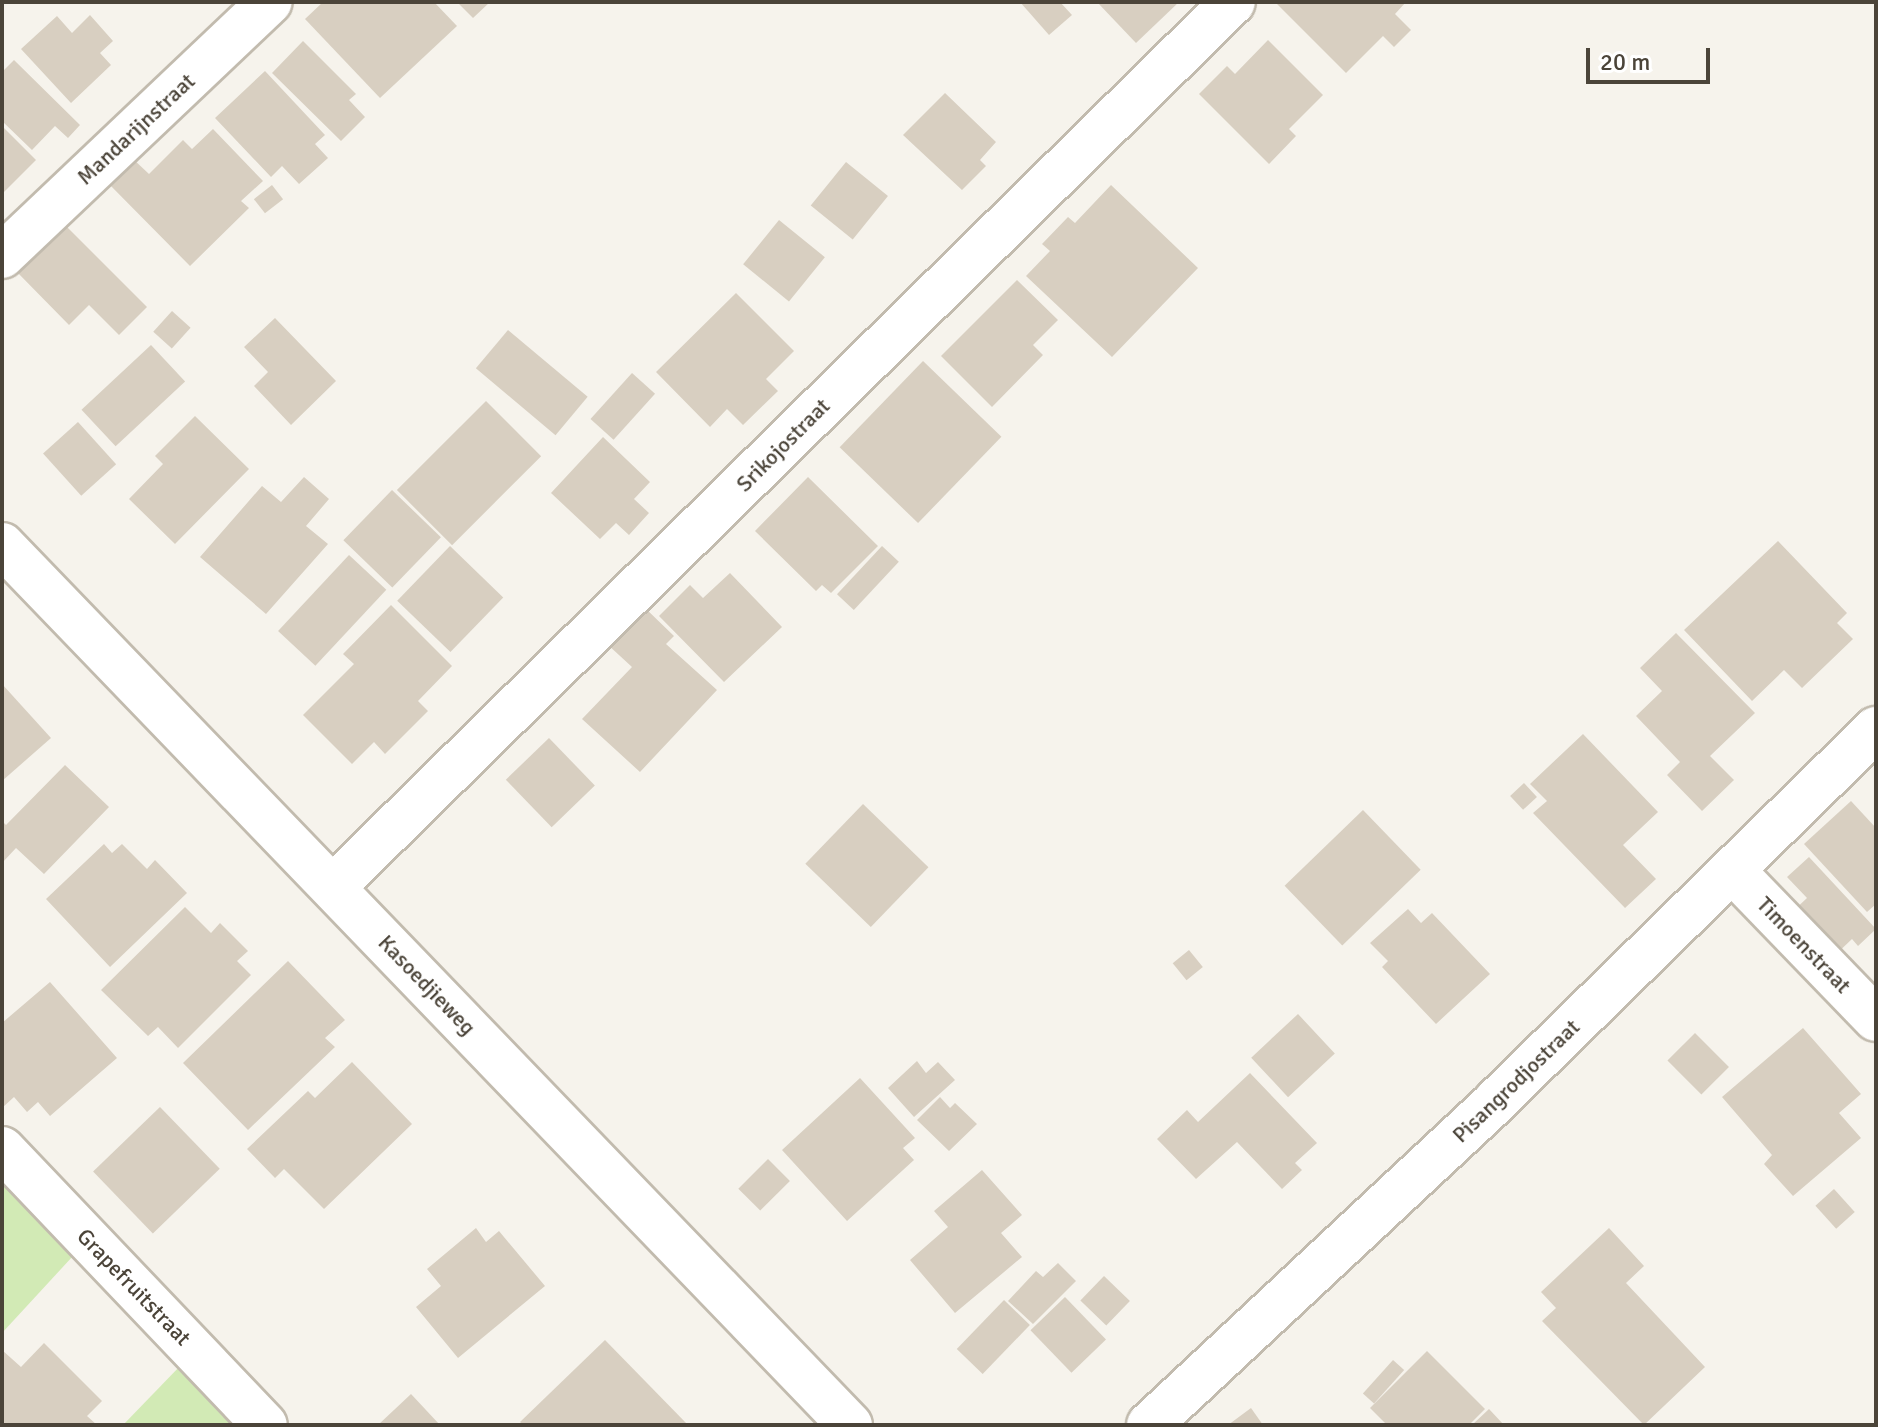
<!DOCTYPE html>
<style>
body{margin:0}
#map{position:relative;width:1878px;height:1427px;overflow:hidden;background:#f6f3ec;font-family:Signika,sans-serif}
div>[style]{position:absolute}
.green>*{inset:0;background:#d2eab5}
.building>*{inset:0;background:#d8cfc1;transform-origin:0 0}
.roads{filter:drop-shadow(2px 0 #c2bbae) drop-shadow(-2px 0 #c2bbae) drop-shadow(0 2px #c2bbae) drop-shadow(0 -2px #c2bbae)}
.minor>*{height:44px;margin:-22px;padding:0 22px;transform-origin:22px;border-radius:22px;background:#fff}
span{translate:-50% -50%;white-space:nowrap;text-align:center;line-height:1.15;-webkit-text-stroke:7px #fff;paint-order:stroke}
.street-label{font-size:22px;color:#4b4439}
.frame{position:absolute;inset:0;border:4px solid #4b4439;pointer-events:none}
.scale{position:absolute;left:1586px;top:48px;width:124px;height:36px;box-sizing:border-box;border:4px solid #4b4439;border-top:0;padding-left:10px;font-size:24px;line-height:28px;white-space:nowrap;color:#4b4439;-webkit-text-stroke:6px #fff;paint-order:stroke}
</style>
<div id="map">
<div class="green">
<div style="clip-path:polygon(2px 1179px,73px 1256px,2px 1333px)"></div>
<div style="clip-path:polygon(182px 1364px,240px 1425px,123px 1425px)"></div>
</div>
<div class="building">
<div style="clip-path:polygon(323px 2px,434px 2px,457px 26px,380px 98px,305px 19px)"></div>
<div style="clip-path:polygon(457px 2px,490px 2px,473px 18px)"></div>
<div style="clip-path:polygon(1020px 2px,1060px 2px,1072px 15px,1049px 35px)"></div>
<div style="clip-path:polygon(1097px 2px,1179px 2px,1136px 43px)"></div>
<div style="clip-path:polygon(1275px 2px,1406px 2px,1395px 14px,1411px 30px,1394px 47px,1383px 36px,1346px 73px)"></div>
<div style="clip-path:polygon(90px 15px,113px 41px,100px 53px,111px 65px,71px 103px,21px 49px,57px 16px,72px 33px)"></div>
<div style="clip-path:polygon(1268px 40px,1323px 95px,1289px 129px,1296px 136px,1269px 164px,1199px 94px,1227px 66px,1235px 74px)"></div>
<div style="clip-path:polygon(303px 41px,356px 94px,349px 100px,365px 117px,341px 141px,272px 73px)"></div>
<div style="clip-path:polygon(14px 60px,80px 125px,68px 138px,55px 126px,32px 150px,2px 121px,2px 72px)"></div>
<div style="clip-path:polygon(265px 71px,325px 135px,315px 144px,328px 158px,299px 184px,282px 166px,271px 177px,215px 118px)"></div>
<div style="clip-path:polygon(945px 93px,996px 142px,980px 160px,986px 166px,962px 190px,903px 135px)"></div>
<div style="clip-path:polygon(2px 126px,36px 160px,4px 192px,2px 191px)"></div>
<div style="clip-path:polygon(213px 129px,263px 181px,241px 201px,249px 208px,190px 266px,107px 182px,132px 158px,149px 174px,183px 140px,192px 149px)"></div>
<div style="left:846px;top:162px;width:54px;height:56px;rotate:39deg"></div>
<div style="left:272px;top:185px;width:18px;height:23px;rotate:52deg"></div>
<div style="clip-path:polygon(1111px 185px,1198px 268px,1112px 357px,1026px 276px,1050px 251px,1042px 244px,1068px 217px,1075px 223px)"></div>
<div style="left:779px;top:220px;width:59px;height:57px;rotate:39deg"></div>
<div style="clip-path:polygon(64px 224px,147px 307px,119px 335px,89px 305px,69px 325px,16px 271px)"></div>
<div style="clip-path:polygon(1017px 280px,1058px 320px,1033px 345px,1043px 355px,992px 407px,941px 356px)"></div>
<div style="clip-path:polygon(736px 293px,794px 351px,766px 379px,778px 391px,743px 425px,727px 409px,710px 427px,656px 372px)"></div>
<div style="left:172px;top:311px;width:25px;height:28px;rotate:42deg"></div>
<div style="clip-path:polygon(275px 318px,336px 381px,291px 425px,254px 386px,268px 372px,244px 347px)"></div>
<div style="left:508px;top:330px;width:104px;height:50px;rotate:40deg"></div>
<div style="left:151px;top:345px;width:50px;height:95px;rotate:47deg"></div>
<div style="left:923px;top:361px;width:109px;height:120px;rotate:44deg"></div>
<div style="left:632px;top:373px;width:31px;height:62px;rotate:42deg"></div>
<div style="left:486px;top:401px;width:78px;height:126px;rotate:45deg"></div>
<div style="clip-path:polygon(195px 416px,249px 469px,175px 544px,129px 499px,163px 464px,155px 456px)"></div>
<div style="left:78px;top:422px;width:57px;height:47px;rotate:48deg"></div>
<div style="clip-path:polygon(603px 437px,650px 482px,634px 499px,649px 513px,629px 535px,616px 523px,600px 539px,551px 493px)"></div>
<div style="clip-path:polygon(304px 477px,329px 499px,306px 526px,328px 544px,266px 614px,200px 557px,262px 486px,281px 502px)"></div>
<div style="clip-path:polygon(808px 477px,878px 546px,831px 593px,822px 585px,816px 591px,755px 531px)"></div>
<div style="left:392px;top:490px;width:68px;height:70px;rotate:44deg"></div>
<div style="clip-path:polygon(1778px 541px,1847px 613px,1837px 623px,1853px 639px,1802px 688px,1784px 670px,1752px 701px,1684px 630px)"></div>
<div style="left:450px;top:546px;width:74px;height:76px;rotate:44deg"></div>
<div style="left:882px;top:546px;width:23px;height:66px;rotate:43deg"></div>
<div style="left:349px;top:555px;width:51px;height:104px;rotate:43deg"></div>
<div style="clip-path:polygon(730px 573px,782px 627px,724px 682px,659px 616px,690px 585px,703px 598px)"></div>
<div style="clip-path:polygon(391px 605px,452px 666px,418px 701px,428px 711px,385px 754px,374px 742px,352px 764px,303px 715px,354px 664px,343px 654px)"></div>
<div style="clip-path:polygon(643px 606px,674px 636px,666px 644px,717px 690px,640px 772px,582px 719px,632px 667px,607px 644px)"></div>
<div style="clip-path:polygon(1676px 633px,1755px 713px,1710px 756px,1734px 780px,1702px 811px,1667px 775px,1680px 762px,1636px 716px,1662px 691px,1640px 668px)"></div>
<div style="clip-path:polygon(2px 684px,51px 738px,2px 781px)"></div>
<div style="clip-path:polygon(1583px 734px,1658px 812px,1623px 845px,1656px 879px,1625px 908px,1533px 813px,1547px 801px,1530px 784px)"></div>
<div style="left:549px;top:738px;width:66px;height:60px;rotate:46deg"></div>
<div style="clip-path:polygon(65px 765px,109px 807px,44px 874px,16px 848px,2px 863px,2px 821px,6px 825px)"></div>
<div style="left:1524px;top:783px;width:19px;height:19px;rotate:47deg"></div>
<div style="clip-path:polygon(1851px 801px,1876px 828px,1876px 904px,1867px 912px,1804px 844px)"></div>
<div style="left:863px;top:804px;width:91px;height:83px;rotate:44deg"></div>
<div style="left:1363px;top:810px;width:83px;height:109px;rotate:46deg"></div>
<div style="clip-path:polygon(104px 844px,112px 853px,122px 844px,147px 869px,155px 860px,187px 893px,110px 967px,46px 899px)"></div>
<div style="clip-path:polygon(1809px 857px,1876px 929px,1858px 946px,1852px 939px,1831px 959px,1790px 914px,1807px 898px,1787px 877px)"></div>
<div style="clip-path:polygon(185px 907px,211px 933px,220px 923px,248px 951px,237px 961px,251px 975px,178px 1048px,158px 1027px,148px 1036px,101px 990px)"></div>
<div style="clip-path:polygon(1408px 909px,1421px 923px,1432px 913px,1490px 974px,1436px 1024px,1382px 967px,1388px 961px,1370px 943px)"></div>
<div style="left:1189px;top:950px;width:22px;height:21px;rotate:51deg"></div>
<div style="clip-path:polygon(288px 961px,345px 1020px,325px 1038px,335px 1047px,248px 1130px,183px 1063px)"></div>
<div style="clip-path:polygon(50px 982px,117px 1058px,50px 1116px,38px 1102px,27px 1112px,14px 1097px,2px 1108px,2px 1023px)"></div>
<div style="left:1298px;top:1014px;width:54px;height:64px;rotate:47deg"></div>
<div style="clip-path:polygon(1803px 1028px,1861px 1094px,1839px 1113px,1861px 1138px,1793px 1196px,1764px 1164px,1772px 1155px,1722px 1097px)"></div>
<div style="left:1695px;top:1033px;width:48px;height:39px;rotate:45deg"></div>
<div style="clip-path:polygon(917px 1061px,926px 1073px,938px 1062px,955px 1080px,914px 1117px,888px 1088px)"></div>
<div style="clip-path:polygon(352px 1062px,412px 1124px,324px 1209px,284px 1169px,275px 1178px,247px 1149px,308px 1091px,315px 1098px)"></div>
<div style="clip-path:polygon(1250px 1073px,1317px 1143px,1295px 1163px,1302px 1170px,1282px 1189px,1237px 1142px,1196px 1179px,1157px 1139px,1187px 1110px,1198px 1122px)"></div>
<div style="clip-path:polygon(860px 1078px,915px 1138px,903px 1148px,914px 1160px,847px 1221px,782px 1150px)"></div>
<div style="clip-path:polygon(940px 1097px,950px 1108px,955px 1103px,977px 1124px,949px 1151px,917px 1120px)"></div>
<div style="left:160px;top:1107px;width:86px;height:93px;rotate:46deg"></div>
<div style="left:768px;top:1159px;width:31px;height:42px;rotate:45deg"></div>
<div style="clip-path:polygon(982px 1170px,1022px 1215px,1001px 1233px,1022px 1257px,955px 1313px,910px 1260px,948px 1227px,934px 1211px)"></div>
<div style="left:1834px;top:1189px;width:31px;height:25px;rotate:48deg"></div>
<div style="clip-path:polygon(476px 1228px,486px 1242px,499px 1231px,545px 1286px,458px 1358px,416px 1307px,441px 1286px,427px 1269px)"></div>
<div style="clip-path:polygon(1609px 1228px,1644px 1266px,1626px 1283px,1705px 1367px,1644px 1425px,1542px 1321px,1556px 1308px,1541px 1292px)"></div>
<div style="clip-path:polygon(1058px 1263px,1076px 1281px,1033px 1324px,1008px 1301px,1036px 1271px,1043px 1277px)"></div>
<div style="left:1104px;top:1276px;width:36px;height:34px;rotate:44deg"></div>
<div style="left:1065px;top:1297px;width:59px;height:48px;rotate:46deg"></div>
<div style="left:1004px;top:1300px;width:36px;height:68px;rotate:44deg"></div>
<div style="clip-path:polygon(605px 1340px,688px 1425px,523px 1425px,520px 1422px)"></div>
<div style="clip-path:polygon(44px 1343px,102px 1401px,87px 1416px,97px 1425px,2px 1425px,2px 1350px,21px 1367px)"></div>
<div style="clip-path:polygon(1427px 1351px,1485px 1409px,1469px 1425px,1387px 1425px,1370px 1408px)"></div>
<div style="left:1393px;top:1360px;width:15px;height:45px;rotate:42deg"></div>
<div style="clip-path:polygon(411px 1394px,440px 1425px,378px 1425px)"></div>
<div style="clip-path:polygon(1251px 1408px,1263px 1425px,1228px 1425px)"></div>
<div style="clip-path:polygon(1489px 1409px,1504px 1425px,1472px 1425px)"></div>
</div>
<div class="roads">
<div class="minor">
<div style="left:2px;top:256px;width:369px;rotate:-43.5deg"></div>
<div style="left:2px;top:545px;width:1222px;rotate:46.06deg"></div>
<div style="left:1732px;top:870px;width:207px;rotate:46deg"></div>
<div style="left:333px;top:887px;width:1262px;rotate:-44.52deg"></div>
<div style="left:2px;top:1149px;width:381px;rotate:46.4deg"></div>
<div style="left:1149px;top:1425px;width:475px;rotate:-43deg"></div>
<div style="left:1496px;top:1101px;width:532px;rotate:-44.39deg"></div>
</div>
</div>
<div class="street-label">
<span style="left:136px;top:129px;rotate:-43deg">Mandarijnstraat</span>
<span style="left:783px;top:445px;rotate:-45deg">Srikojostraat</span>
<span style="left:1804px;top:945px;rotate:46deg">Timoenstraat</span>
<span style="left:427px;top:985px;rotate:46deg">Kasoedjieweg</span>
<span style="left:1516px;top:1081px;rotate:-44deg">Pisangrodjostraat</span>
<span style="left:134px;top:1287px;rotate:46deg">Grapefruitstraat</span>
</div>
<div class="frame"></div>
<div class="scale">20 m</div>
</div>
